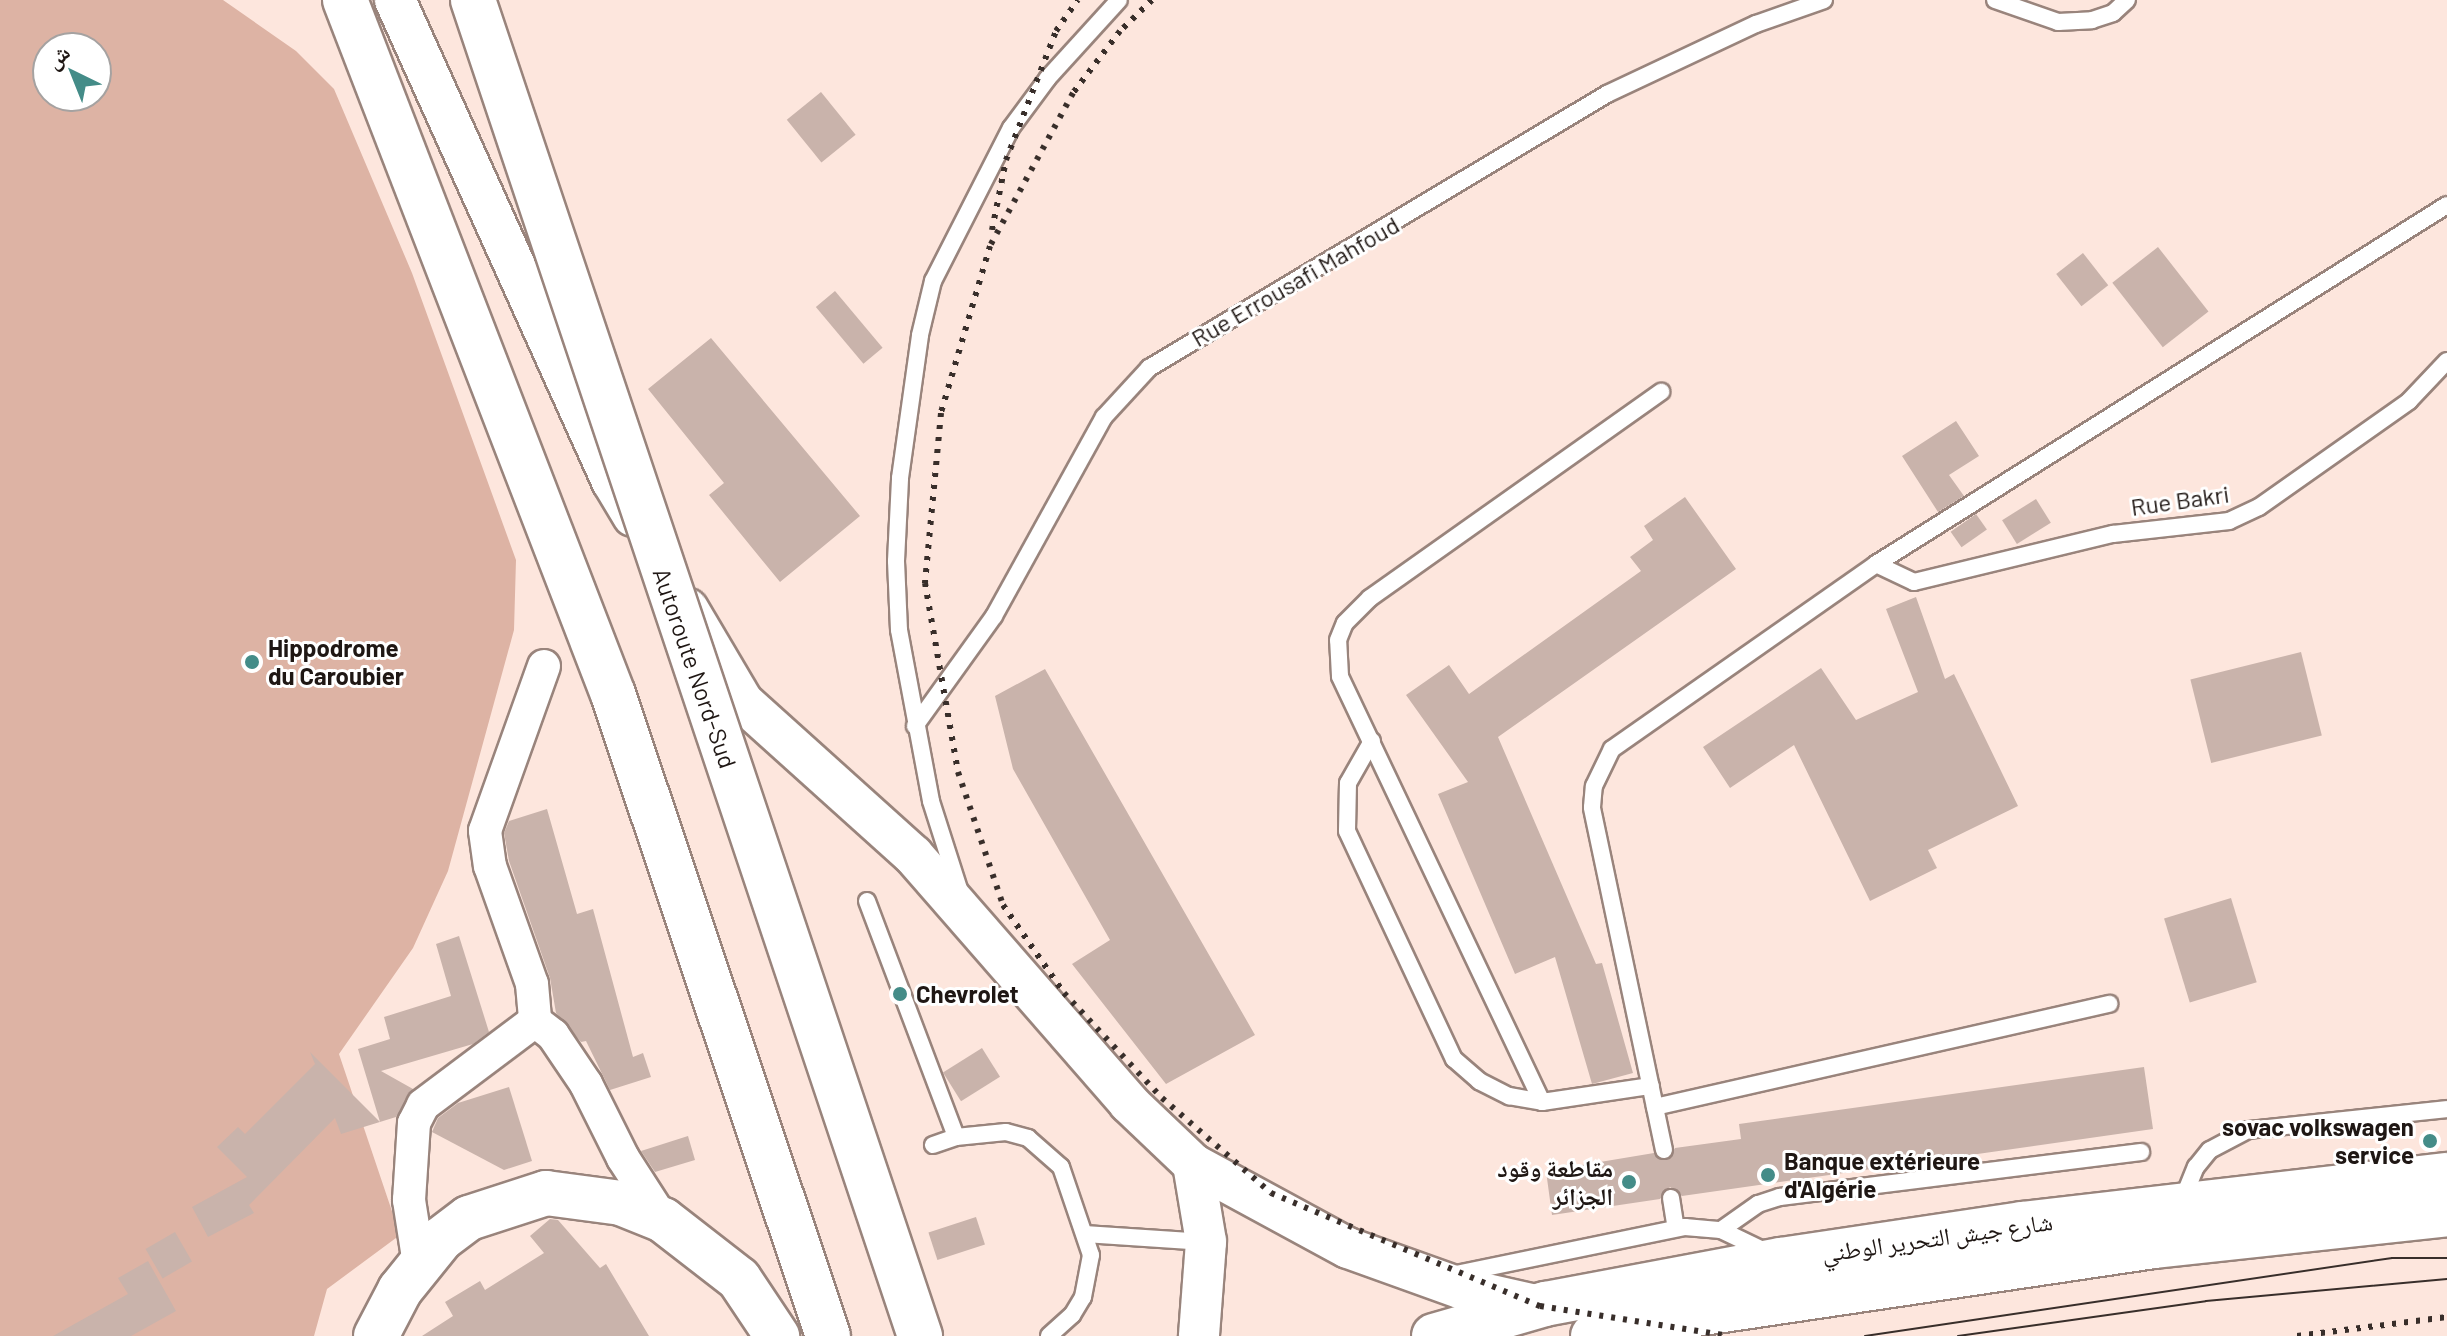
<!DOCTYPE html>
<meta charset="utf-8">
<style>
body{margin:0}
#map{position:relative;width:2447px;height:1336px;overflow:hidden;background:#fde6dd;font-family:Barlow,"Noto Naskh Arabic",sans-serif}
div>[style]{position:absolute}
.green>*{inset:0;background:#ddb3a4}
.building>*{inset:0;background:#c9b3ab;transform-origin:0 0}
.roads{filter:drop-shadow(2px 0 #99847c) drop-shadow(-2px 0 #99847c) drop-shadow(0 2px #99847c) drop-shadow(0 -2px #99847c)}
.service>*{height:16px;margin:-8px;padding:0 8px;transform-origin:8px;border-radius:8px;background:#fff}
.minor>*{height:32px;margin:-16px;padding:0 16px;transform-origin:16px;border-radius:16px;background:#fff}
.tertiary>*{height:40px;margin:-20px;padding:0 20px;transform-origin:20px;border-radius:20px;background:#fff}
.trunk>*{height:44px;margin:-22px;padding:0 22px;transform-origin:22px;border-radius:22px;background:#fff}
.motorway>*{height:44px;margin:-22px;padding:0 22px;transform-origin:22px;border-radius:22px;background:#fff}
.tram>*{height:2px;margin:-1px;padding:0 1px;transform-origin:1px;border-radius:1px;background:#382e2a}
.rail>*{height:6px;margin-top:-3px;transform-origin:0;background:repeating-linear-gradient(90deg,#382e2a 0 4px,transparent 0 12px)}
.bridges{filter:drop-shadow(2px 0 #99847c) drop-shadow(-2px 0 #99847c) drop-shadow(0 2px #99847c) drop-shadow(0 -2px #99847c)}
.motorway-bridge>*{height:44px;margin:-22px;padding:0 22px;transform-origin:22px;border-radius:22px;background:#fff}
.dots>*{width:22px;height:22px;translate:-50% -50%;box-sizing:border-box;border:4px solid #fff;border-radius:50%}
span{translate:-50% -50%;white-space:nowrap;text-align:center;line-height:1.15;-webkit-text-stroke:6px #fff;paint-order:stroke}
.street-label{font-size:24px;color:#1f1714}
.poi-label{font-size:24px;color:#1f1714;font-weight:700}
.left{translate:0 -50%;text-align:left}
.right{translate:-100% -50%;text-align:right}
.north{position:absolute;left:32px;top:32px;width:80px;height:80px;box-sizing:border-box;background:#fff;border:2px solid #a5a2a1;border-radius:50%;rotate:317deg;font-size:22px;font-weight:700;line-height:32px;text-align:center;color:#1f1714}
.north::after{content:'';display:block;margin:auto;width:28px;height:36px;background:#448c88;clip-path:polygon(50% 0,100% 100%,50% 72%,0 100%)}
</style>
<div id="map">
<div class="green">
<div style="clip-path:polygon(evenodd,0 0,223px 0,296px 51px,334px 89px,412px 273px,516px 560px,514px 630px,448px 871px,413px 948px,339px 1054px,400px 1235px,327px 1289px,314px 1336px,0 1336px,0 0,48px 48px,96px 48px,96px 96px,48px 96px,48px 48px)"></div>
</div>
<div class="building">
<div style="left:821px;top:92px;width:55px;height:44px;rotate:51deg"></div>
<div style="left:2158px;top:247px;width:82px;height:58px;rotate:52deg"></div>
<div style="left:2083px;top:253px;width:41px;height:34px;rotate:52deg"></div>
<div style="left:835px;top:291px;width:74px;height:25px;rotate:50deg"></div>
<div style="clip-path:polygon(711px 338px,860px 516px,780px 582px,709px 495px,724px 483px,648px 389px)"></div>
<div style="clip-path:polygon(1956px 421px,1979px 456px,1949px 475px,1964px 496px,1938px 512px,1902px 456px)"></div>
<div style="clip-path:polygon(1685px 497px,1736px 569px,1498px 737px,1596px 964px,1602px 963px,1633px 1073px,1592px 1084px,1555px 957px,1515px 974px,1438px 794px,1468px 782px,1406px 695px,1449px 665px,1469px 694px,1641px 571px,1630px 557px,1653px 540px,1644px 526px)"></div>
<div style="left:2036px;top:499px;width:28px;height:40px;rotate:58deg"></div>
<div style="left:1976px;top:514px;width:19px;height:31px;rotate:55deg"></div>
<div style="clip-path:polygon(1916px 597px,1945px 679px,1954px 674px,2018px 806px,1928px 850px,1937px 868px,1870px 901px,1794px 745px,1730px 788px,1703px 747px,1821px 668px,1856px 720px,1918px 692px,1886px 609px)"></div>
<div style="left:2301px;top:652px;width:86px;height:114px;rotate:76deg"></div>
<div style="clip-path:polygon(1045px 669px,1255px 1035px,1166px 1084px,1072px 964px,1110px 940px,1013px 769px,995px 696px)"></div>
<div style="clip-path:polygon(547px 809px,577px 914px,593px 909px,633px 1057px,643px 1053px,651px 1077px,610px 1090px,586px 1041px,581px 1042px,556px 1013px,550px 978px,509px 861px,504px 833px,509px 821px)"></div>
<div style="left:2231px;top:898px;width:88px;height:70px;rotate:73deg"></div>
<div style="clip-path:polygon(459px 936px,489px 1032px,473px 1044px,381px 1071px,413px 1089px,396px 1117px,341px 1134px,335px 1118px,249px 1205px,254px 1213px,208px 1237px,192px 1207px,247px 1177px,217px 1147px,238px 1127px,245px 1134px,315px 1064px,310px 1052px,380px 1122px,358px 1049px,390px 1039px,384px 1017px,451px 996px,436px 944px)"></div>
<div style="left:982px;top:1048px;width:34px;height:46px;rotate:58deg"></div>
<div style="clip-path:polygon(2144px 1067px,2153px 1129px,1682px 1196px,1670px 1187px,1660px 1199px,1552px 1215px,1546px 1171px,1654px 1153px,1667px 1160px,1675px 1148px,1741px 1139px,1739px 1124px)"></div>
<div style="clip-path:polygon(509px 1087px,532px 1161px,504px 1170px,432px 1132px,438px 1118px,458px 1103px)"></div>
<div style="clip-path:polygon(688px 1136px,695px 1160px,655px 1172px,641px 1151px)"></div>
<div style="left:976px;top:1217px;width:29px;height:50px;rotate:72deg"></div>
<div style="clip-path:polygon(550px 1219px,558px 1220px,600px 1268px,606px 1264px,649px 1336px,422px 1336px,453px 1316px,445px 1302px,480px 1281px,485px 1290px,544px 1253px,530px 1236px)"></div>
<div style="left:175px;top:1232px;width:34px;height:34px;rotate:60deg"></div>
<div style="clip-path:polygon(148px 1261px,176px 1311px,131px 1336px,53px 1336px,128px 1294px,118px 1278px)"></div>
</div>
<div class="roads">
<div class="service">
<div style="left:1995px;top:0;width:67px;rotate:19.2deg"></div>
<div style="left:2058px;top:22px;width:34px;rotate:-3deg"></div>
<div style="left:2092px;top:20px;width:22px;rotate:-18deg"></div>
<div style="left:2113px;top:13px;width:19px;rotate:-43deg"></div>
<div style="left:1876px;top:564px;width:42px;rotate:25.3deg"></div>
<div style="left:1914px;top:582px;width:205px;rotate:-13.6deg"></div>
<div style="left:2113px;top:534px;width:117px;rotate:-6.4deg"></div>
<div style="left:2229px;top:521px;width:33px;rotate:-25deg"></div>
<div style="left:2259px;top:507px;width:184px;rotate:-35.2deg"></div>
<div style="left:2409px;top:401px;width:55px;rotate:-46.5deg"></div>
<div style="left:915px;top:726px;width:135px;rotate:-54.3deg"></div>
<div style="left:994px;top:616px;width:227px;rotate:-61.1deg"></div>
<div style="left:1104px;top:417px;width:67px;rotate:-47.4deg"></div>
<div style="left:1149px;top:368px;width:534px;rotate:-30.89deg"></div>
<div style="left:1607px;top:94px;width:165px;rotate:-25.2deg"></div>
<div style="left:1756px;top:24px;width:72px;rotate:-19.4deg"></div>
<div style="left:1372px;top:741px;width:48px;rotate:119.7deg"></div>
<div style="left:1348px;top:783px;width:48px;rotate:91.2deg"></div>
<div style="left:1347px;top:831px;width:252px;rotate:64.9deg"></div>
<div style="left:1454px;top:1059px;width:33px;rotate:41deg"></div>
<div style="left:1479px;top:1081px;width:34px;rotate:27deg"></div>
<div style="left:1509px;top:1096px;width:34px;rotate:10deg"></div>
<div style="left:1542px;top:1102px;width:110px;rotate:-8.4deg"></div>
<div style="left:959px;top:889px;width:92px;rotate:-107.7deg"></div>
<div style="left:931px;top:801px;width:174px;rotate:-100.6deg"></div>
<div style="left:899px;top:630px;width:69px;rotate:-92.5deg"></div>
<div style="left:896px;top:561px;width:83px;rotate:-87.2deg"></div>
<div style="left:900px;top:478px;width:144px;rotate:-82deg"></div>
<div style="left:920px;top:335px;width:56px;rotate:-76.5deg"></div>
<div style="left:933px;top:281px;width:172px;rotate:-63deg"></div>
<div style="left:1011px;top:128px;width:62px;rotate:-53.5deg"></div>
<div style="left:1048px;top:78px;width:105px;rotate:-47.7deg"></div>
<div style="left:867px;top:901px;width:252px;rotate:69.3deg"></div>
<div style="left:1542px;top:1102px;width:471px;rotate:-115.4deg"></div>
<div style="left:1340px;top:676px;width:36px;rotate:-93deg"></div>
<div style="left:1338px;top:640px;width:18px;rotate:-68deg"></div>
<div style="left:1345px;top:623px;width:35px;rotate:-45deg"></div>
<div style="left:1370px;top:598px;width:357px;rotate:-35.3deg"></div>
<div style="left:1655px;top:1107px;width:466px;rotate:-12.8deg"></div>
<div style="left:933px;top:1145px;width:24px;rotate:-19deg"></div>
<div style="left:956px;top:1137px;width:50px;rotate:-5.7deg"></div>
<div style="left:1006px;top:1132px;width:23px;rotate:15deg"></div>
<div style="left:1028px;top:1138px;width:44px;rotate:41.3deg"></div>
<div style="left:1061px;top:1167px;width:93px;rotate:71.2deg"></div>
<div style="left:1091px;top:1255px;width:43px;rotate:100.8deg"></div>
<div style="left:1083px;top:1297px;width:21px;rotate:121deg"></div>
<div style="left:1072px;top:1315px;width:31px;rotate:138deg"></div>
<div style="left:1664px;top:1150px;width:350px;rotate:-101.9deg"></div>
<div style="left:1592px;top:807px;width:21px;rotate:-85deg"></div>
<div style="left:1594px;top:786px;width:41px;rotate:-64.1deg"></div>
<div style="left:1612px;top:749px;width:322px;rotate:-35deg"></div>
<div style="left:1876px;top:564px;width:674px;rotate:-32.16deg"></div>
<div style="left:1671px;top:1198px;width:30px;rotate:81deg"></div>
<div style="left:2182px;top:1201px;width:37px;rotate:-68deg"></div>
<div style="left:2196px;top:1167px;width:22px;rotate:-51deg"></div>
<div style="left:2210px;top:1150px;width:43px;rotate:-27.8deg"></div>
<div style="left:2248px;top:1130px;width:200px;rotate:-6deg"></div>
<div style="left:1721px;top:1230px;width:45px;rotate:-35.1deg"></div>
<div style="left:1758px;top:1204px;width:23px;rotate:-18deg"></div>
<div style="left:1780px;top:1197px;width:364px;rotate:-7.1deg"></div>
<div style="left:1085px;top:1234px;width:120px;rotate:3.8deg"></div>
<div style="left:1451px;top:1275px;width:239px;rotate:-11.6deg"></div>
<div style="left:1685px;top:1227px;width:36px;rotate:5deg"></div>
<div style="left:1721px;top:1230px;width:53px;rotate:25.6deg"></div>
</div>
<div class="minor">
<div style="left:544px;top:666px;width:175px;rotate:109.7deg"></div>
<div style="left:485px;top:831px;width:35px;rotate:82deg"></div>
<div style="left:490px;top:866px;width:125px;rotate:70.4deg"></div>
<div style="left:532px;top:984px;width:37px;rotate:85deg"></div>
<div style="left:535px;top:1021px;width:23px;rotate:38deg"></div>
<div style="left:553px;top:1035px;width:59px;rotate:56deg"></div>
<div style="left:586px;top:1084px;width:83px;rotate:63.4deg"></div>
<div style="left:623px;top:1158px;width:74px;rotate:57.2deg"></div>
<div style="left:419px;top:1264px;width:65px;rotate:-98.9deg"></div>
<div style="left:409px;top:1200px;width:77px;rotate:-86.3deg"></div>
<div style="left:414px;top:1123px;width:20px;rotate:-63deg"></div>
<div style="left:423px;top:1105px;width:140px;rotate:-36.9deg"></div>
</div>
<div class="tertiary">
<div style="left:395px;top:0;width:528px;rotate:65.72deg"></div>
<div style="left:612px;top:481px;width:41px;rotate:59deg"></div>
<div style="left:688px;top:609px;width:108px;rotate:59.4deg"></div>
<div style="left:743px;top:702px;width:229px;rotate:42deg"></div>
<div style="left:913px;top:855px;width:329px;rotate:48.9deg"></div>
<div style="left:1129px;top:1103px;width:88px;rotate:43.6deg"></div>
<div style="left:1193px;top:1164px;width:176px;rotate:28.5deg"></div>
<div style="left:1348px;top:1248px;width:119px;rotate:19.7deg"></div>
<div style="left:1460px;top:1288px;width:82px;rotate:12.7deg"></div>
<div style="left:1193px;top:1164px;width:79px;rotate:80.5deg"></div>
<div style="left:1206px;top:1242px;width:94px;rotate:94.3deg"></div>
</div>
<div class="trunk">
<div style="left:1434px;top:1336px;width:116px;rotate:-16.1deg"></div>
<div style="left:1545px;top:1304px;width:240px;rotate:-10.6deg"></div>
<div style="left:1781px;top:1260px;width:244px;rotate:-8.5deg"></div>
<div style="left:2022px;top:1224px;width:428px;rotate:-6.6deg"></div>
<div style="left:1593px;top:1336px;width:44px;rotate:-17.2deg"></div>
<div style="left:1635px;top:1323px;width:525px;rotate:-8.44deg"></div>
<div style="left:2154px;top:1246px;width:295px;rotate:-6.2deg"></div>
</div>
<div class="motorway">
<div style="left:345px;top:0;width:744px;rotate:68.89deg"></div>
<div style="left:613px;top:694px;width:677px;rotate:71.48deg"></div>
<div style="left:376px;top:1336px;width:52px;rotate:-62.4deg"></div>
<div style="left:400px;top:1290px;width:65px;rotate:-51.2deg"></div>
<div style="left:441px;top:1239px;width:35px;rotate:-37deg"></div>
<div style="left:469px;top:1218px;width:81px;rotate:-18deg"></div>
<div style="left:546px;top:1193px;width:76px;rotate:7.6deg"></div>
<div style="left:621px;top:1203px;width:45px;rotate:22deg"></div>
<div style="left:663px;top:1220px;width:96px;rotate:37.8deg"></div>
<div style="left:739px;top:1279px;width:69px;rotate:56.3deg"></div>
</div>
</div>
<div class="tram">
<div style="left:1865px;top:1336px;width:533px;rotate:-8.42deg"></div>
<div style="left:2392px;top:1258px;width:55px"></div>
<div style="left:1958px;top:1336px;width:250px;rotate:-8deg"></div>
<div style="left:2206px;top:1301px;width:242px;rotate:-5.2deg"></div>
</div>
<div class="rail">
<div style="left:1152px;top:0;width:45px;rotate:135.9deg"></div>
<div style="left:1120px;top:31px;width:78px;rotate:127.2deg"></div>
<div style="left:1073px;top:93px;width:174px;rotate:118.5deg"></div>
<div style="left:990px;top:246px;width:174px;rotate:106.4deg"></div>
<div style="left:941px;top:413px;width:171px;rotate:95.4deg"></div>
<div style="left:925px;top:583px;width:192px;rotate:80.1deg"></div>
<div style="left:958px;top:772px;width:140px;rotate:71.3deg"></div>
<div style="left:1003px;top:905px;width:107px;rotate:55.3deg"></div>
<div style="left:1064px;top:993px;width:144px;rotate:47deg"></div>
<div style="left:1162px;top:1098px;width:145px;rotate:41.1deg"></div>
<div style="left:1271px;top:1193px;width:292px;rotate:22.8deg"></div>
<div style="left:1540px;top:1306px;width:192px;rotate:9deg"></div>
<div style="left:992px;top:230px;width:71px;rotate:-78.7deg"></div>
<div style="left:1006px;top:160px;width:138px;rotate:-68.8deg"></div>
<div style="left:1056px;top:31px;width:38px;rotate:-55deg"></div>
<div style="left:2297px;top:1336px;width:151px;rotate:-7.2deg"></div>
</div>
<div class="bridges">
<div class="motorway-bridge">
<div style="left:473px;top:0;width:1409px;rotate:71.5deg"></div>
</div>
</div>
<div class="dots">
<div style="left:252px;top:662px;background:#448c88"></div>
<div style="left:900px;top:994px;background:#448c88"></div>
<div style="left:2430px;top:1141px;background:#448c88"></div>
<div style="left:1768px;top:1175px;background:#448c88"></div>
<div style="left:1629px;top:1182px;background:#448c88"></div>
</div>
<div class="street-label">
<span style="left:1295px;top:281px;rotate:-30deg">Rue Errousafi Mahfoud</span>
<span style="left:2180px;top:500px;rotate:-8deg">Rue Bakri</span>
<span style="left:695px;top:668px;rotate:71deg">Autoroute Nord-Sud</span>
<span style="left:1937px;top:1237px;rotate:-8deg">شارع جيش التحرير الوطني</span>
</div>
<div class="poi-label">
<span class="left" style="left:268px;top:662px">Hippodrome<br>du Caroubier</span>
<span class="left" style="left:916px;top:994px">Chevrolet</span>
<span class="right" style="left:2414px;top:1141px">sovac volkswagen<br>service</span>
<span class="left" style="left:1784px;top:1175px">Banque extérieure<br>d'Algérie</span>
<span class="right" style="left:1613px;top:1182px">مقاطعة وقود<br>الجزائر</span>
</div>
<div class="north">ش</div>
</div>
